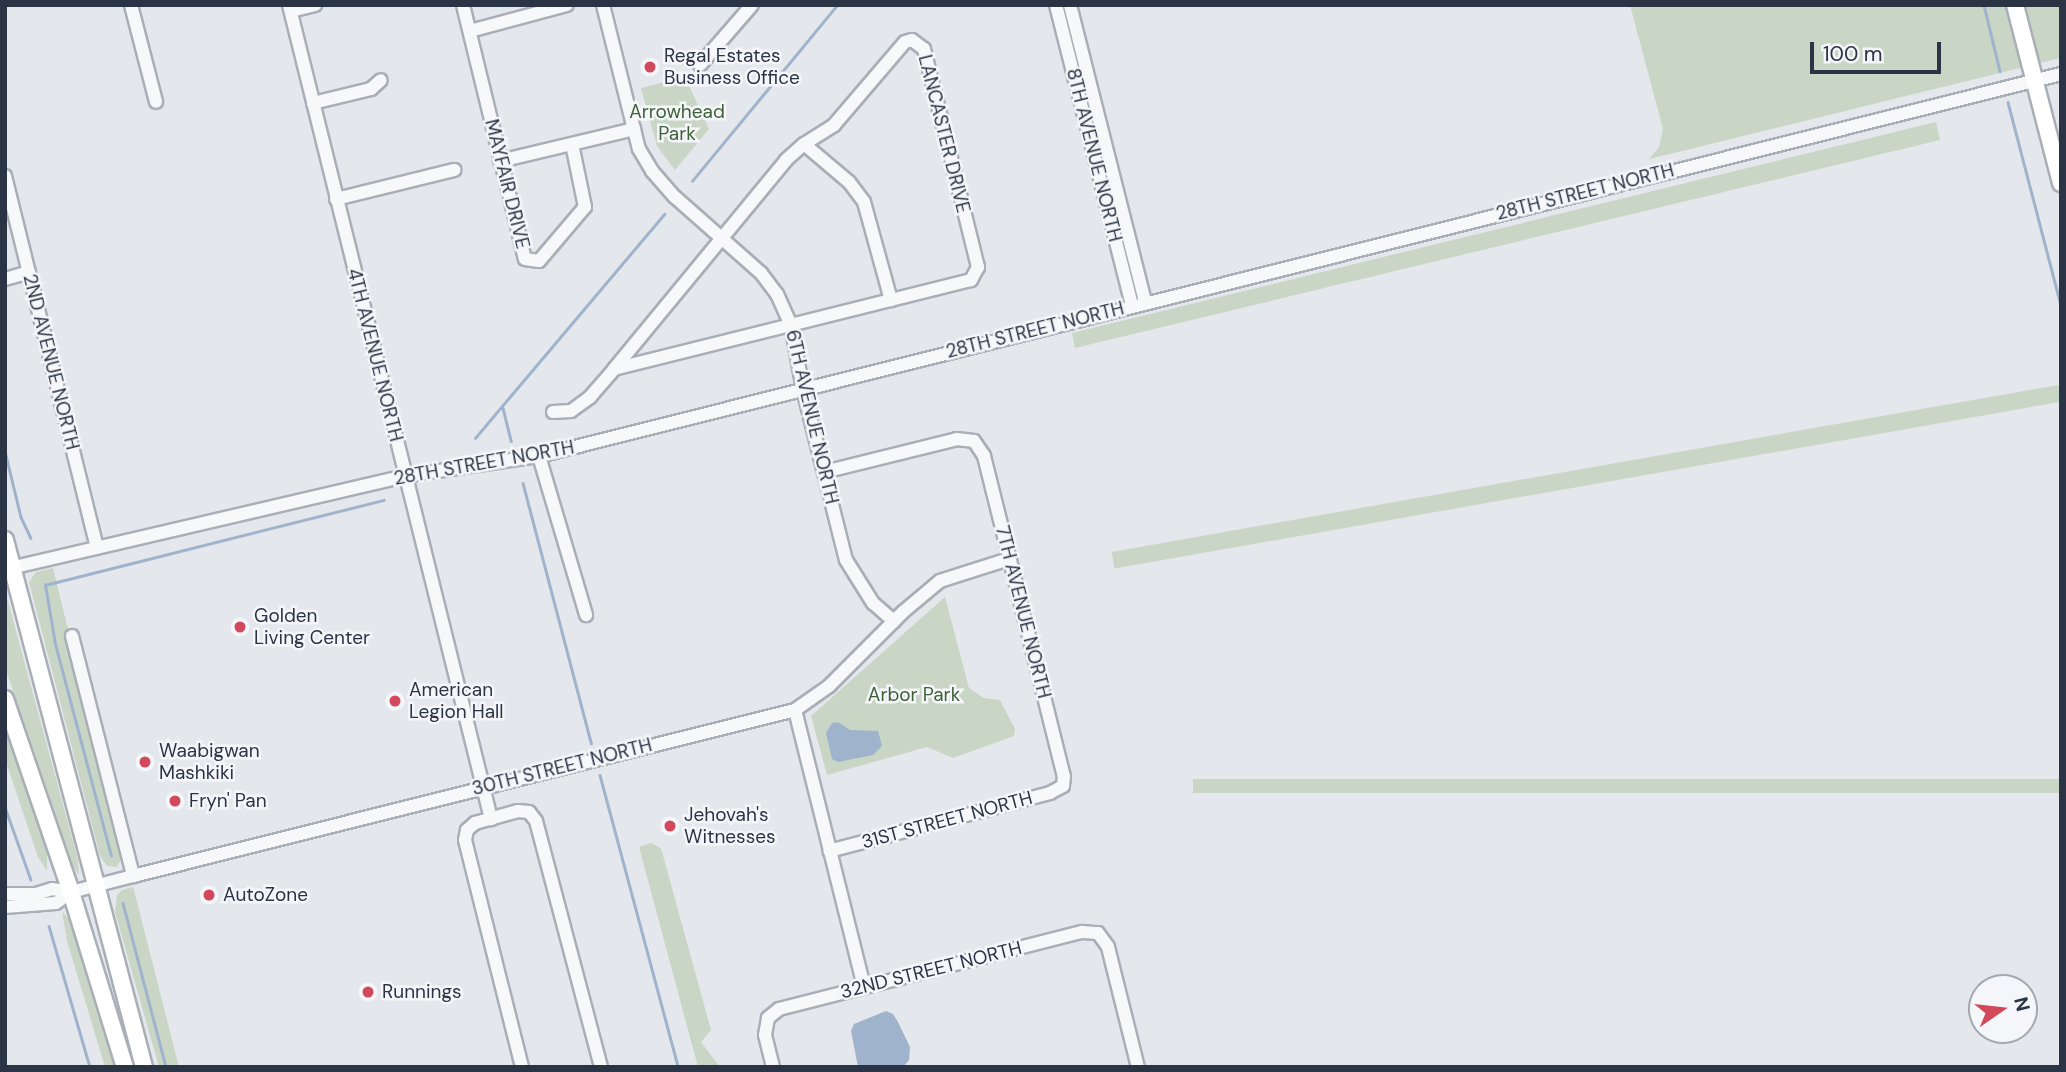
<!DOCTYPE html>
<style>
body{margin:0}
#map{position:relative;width:2066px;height:1072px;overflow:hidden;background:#e4e7ec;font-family:"DM Sans",sans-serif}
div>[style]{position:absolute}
.green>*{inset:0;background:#c9d6c5;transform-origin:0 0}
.water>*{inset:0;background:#9fb4cc}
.stream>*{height:2.5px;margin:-1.25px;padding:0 1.25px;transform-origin:1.25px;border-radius:1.25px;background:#9fb4cc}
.roads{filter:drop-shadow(2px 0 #a9aeb7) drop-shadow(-2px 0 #a9aeb7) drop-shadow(0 2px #a9aeb7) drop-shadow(0 -2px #a9aeb7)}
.minor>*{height:12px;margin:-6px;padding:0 6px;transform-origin:6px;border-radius:6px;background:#f7f8fa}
.major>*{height:16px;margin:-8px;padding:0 8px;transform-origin:8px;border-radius:8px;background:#fff}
.dots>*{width:19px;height:19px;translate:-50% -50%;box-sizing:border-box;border:4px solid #f4f6f9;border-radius:50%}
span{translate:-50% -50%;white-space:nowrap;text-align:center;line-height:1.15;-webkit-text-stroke:5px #f4f6f9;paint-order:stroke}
.poi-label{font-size:19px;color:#2b3445}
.left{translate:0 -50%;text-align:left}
.park-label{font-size:19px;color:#3f6138}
.street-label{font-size:19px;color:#2b3445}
.frame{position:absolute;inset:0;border:7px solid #2b3445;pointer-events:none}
.north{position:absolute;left:1968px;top:974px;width:70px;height:70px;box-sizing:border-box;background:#f4f6f9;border:2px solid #a4a8b1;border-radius:50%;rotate:76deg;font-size:19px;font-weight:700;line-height:28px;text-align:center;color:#2b3445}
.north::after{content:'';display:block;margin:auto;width:24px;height:32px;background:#d1495b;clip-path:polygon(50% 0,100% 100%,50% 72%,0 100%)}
.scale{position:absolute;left:1810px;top:42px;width:131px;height:32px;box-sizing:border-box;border:4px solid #2b3445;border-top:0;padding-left:9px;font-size:21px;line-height:24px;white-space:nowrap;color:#2b3445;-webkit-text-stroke:5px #f4f6f9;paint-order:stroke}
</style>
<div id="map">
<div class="green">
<div style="clip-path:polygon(1630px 5px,2061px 5px,2061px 58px,1649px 159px,1659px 147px,1663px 129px)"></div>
<div style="clip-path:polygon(685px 77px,709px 129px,675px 170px,657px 146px,641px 88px)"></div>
<div style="clip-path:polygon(1936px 122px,1940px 140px,1075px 348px,1072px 333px)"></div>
<div style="left:2058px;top:385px;width:17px;height:961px;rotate:80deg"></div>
<div style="clip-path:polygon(53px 568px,123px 855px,117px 867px,107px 866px,100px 856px,29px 582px,36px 572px)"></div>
<div style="clip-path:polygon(5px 590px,78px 860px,79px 875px,73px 866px,5px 667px)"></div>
<div style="clip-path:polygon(945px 597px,969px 688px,984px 698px,1000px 700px,1015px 729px,1014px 736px,953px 758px,927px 747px,827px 775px,811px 716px)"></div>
<div style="clip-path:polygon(5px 727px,47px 850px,47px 871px,38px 857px,5px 759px)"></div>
<div style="left:2061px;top:779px;width:14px;height:868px;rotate:90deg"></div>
<div style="clip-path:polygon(651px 843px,661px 848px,711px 1030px,701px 1042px,720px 1067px,698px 1067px,639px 847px)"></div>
<div style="clip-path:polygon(133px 887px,139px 910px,179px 1067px,159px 1067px,115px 912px,117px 895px,122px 890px)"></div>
<div style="clip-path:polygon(62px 912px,71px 920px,118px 1067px,105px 1067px,67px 941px)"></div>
</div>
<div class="water">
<div style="clip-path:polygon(838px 722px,850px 730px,878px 731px,882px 746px,873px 755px,838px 762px,832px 759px,826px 733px,832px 723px)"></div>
<div style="clip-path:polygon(886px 1011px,893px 1014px,898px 1022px,910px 1047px,909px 1060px,903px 1067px,858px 1067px,851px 1031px,854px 1024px)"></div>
</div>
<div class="stream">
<div style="left:1984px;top:5px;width:68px;rotate:76.4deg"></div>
<div style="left:2008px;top:102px;width:210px;rotate:75.4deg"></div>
<div style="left:692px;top:181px;width:228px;rotate:-50.5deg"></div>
<div style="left:503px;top:408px;width:34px;rotate:76deg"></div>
<div style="left:475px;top:438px;width:293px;rotate:-49.8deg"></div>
<div style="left:5px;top:451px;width:68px;rotate:76.4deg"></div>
<div style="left:21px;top:517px;width:23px;rotate:65deg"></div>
<div style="left:523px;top:483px;width:269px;rotate:75.3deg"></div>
<div style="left:600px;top:775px;width:302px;rotate:75deg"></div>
<div style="left:5px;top:807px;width:77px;rotate:70.4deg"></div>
<div style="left:111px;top:856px;width:219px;rotate:-104.8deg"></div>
<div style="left:55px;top:644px;width:60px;rotate:-99.6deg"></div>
<div style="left:45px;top:585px;width:349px;rotate:-14.1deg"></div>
<div style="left:123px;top:903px;width:170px;rotate:75.3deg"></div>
<div style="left:49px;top:926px;width:147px;rotate:73.8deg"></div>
</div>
<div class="roads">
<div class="minor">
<div style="left:131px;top:5px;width:100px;rotate:75.5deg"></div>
<div style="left:289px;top:5px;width:839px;rotate:76.06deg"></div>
<div style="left:463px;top:5px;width:261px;rotate:76.3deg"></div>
<div style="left:525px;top:259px;width:14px;rotate:8deg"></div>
<div style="left:539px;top:261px;width:71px;rotate:-49.6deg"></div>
<div style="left:585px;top:207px;width:64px;rotate:-101.7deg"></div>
<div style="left:603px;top:5px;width:148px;rotate:76deg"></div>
<div style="left:639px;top:149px;width:26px;rotate:59deg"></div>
<div style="left:652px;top:171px;width:35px;rotate:49deg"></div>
<div style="left:675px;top:197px;width:115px;rotate:41.5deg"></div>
<div style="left:761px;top:273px;width:26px;rotate:53deg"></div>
<div style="left:777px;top:294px;width:34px;rotate:66deg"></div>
<div style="left:791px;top:325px;width:65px;rotate:79.4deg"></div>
<div style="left:803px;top:389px;width:176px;rotate:75.9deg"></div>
<div style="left:846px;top:560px;width:51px;rotate:57.9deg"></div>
<div style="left:873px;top:603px;width:28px;rotate:41deg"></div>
<div style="left:1056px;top:5px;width:309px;rotate:75.8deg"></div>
<div style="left:1070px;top:5px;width:306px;rotate:75.8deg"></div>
<div style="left:291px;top:11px;width:25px;rotate:-14deg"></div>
<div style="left:470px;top:31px;width:100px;rotate:-15deg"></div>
<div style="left:912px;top:40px;width:15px;rotate:37deg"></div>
<div style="left:924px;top:49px;width:225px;rotate:76.1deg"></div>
<div style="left:978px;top:267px;width:15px;rotate:118deg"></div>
<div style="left:971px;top:280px;width:368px;rotate:166deg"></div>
<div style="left:614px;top:369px;width:271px;rotate:-50.5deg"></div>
<div style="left:786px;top:160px;width:24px;rotate:-42deg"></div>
<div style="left:804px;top:144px;width:36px;rotate:-32deg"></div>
<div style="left:834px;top:125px;width:109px;rotate:-49.5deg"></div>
<div style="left:905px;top:42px;width:7px;rotate:-16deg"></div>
<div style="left:700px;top:65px;width:79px;rotate:-49.1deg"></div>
<div style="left:313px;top:103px;width:60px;rotate:-13.6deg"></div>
<div style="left:371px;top:89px;width:13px;rotate:-42deg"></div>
<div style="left:804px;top:144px;width:59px;rotate:40.2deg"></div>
<div style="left:849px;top:182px;width:25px;rotate:53deg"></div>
<div style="left:864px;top:202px;width:102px;rotate:74.6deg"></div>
<div style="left:500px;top:161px;width:138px;rotate:-13.4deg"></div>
<div style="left:5px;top:176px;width:383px;rotate:76.1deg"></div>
<div style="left:336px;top:199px;width:122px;rotate:-13.8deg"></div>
<div style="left:5px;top:279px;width:25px;rotate:-16deg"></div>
<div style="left:553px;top:412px;width:18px;rotate:-3deg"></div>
<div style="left:571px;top:411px;width:24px;rotate:-36deg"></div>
<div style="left:590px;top:397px;width:37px;rotate:-49deg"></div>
<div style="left:539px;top:456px;width:166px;rotate:73.5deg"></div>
<div style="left:824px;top:472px;width:137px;rotate:-13.9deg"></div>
<div style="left:957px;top:439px;width:17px;rotate:7deg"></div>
<div style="left:974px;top:441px;width:18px;rotate:56deg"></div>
<div style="left:984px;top:456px;width:330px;rotate:76deg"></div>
<div style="left:1064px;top:776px;width:10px;rotate:96deg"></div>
<div style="left:1063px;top:786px;width:15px;rotate:152deg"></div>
<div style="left:1050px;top:793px;width:228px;rotate:165.3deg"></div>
<div style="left:6px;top:569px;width:410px;rotate:-13.1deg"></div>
<div style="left:405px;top:476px;width:135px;rotate:-8.5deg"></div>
<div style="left:539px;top:456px;width:1569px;rotate:-14.09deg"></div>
<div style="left:72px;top:636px;width:248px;rotate:75.7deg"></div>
<div style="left:795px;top:710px;width:284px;rotate:76deg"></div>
<div style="left:5px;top:894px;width:31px"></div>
<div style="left:36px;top:894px;width:17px;rotate:-17deg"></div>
<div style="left:52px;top:889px;width:19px;rotate:9deg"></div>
<div style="left:5px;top:907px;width:51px;rotate:-4.5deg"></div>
<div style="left:56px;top:903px;width:19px;rotate:-36deg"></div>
<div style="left:71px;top:892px;width:64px;rotate:-14.5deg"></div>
<div style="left:133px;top:876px;width:682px;rotate:-14.08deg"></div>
<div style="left:795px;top:710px;width:42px;rotate:-35.2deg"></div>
<div style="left:829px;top:686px;width:105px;rotate:-45deg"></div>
<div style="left:903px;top:612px;width:48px;rotate:-40deg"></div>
<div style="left:940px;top:581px;width:72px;rotate:-17.7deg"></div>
<div style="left:522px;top:1067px;width:234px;rotate:-104.1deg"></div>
<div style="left:465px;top:840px;width:10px;rotate:-79deg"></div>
<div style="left:467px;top:830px;width:11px;rotate:-41deg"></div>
<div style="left:475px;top:823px;width:45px;rotate:-15.6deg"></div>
<div style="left:518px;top:811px;width:11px;rotate:5deg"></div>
<div style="left:529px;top:812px;width:11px;rotate:52deg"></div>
<div style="left:536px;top:821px;width:254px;rotate:75.2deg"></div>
<div style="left:773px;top:1067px;width:33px;rotate:-104deg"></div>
<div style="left:765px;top:1035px;width:17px;rotate:-80deg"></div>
<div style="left:768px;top:1018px;width:14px;rotate:-39deg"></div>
<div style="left:779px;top:1009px;width:313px;rotate:-14.3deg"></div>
<div style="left:1082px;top:932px;width:16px;rotate:4deg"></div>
<div style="left:1098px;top:933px;width:17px;rotate:54deg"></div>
<div style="left:1108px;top:947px;width:124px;rotate:76deg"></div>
</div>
<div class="major">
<div style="left:2015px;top:5px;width:184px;rotate:75.5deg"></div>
<div style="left:5px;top:540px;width:545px;rotate:75.22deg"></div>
<div style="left:5px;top:699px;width:204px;rotate:71.1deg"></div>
<div style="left:71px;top:892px;width:183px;rotate:72.9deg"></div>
</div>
</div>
<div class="dots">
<div style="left:650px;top:67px;background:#d1495b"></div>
<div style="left:240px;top:627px;background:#d1495b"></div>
<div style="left:395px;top:701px;background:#d1495b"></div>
<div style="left:145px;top:762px;background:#d1495b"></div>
<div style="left:175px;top:801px;background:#d1495b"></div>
<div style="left:670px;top:826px;background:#d1495b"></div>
<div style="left:209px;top:895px;background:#d1495b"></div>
<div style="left:368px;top:992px;background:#d1495b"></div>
</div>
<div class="poi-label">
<span class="left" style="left:664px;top:67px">Regal Estates<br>Business Office</span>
<span class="left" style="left:254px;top:627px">Golden<br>Living Center</span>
<span class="left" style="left:409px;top:701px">American<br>Legion Hall</span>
<span class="left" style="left:159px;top:762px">Waabigwan<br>Mashkiki</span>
<span class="left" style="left:189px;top:801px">Fryn' Pan</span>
<span class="left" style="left:684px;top:826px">Jehovah's<br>Witnesses</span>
<span class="left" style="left:223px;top:895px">AutoZone</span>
<span class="left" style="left:382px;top:992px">Runnings</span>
</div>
<div class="park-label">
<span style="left:677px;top:123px">Arrowhead<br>Park</span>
<span style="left:914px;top:695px">Arbor Park</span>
</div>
<div class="street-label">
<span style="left:944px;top:134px;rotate:76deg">LANCASTER DRIVE</span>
<span style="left:1094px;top:155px;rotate:76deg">8TH AVENUE NORTH</span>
<span style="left:507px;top:184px;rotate:76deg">MAYFAIR DRIVE</span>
<span style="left:1585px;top:192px;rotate:-14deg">28TH STREET NORTH</span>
<span style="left:1035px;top:330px;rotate:-14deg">28TH STREET NORTH</span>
<span style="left:375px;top:355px;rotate:76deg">4TH AVENUE NORTH</span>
<span style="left:51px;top:362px;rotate:76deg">2ND AVENUE NORTH</span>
<span style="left:812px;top:417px;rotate:77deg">6TH AVENUE NORTH</span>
<span style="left:484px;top:463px;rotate:-10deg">28TH STREET NORTH</span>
<span style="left:1023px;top:612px;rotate:76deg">7TH AVENUE NORTH</span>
<span style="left:562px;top:767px;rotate:-14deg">30TH STREET NORTH</span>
<span style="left:947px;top:820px;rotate:-15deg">31ST STREET NORTH</span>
<span style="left:931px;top:970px;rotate:-14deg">32ND STREET NORTH</span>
</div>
<div class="frame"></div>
<div class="north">N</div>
<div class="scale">100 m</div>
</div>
